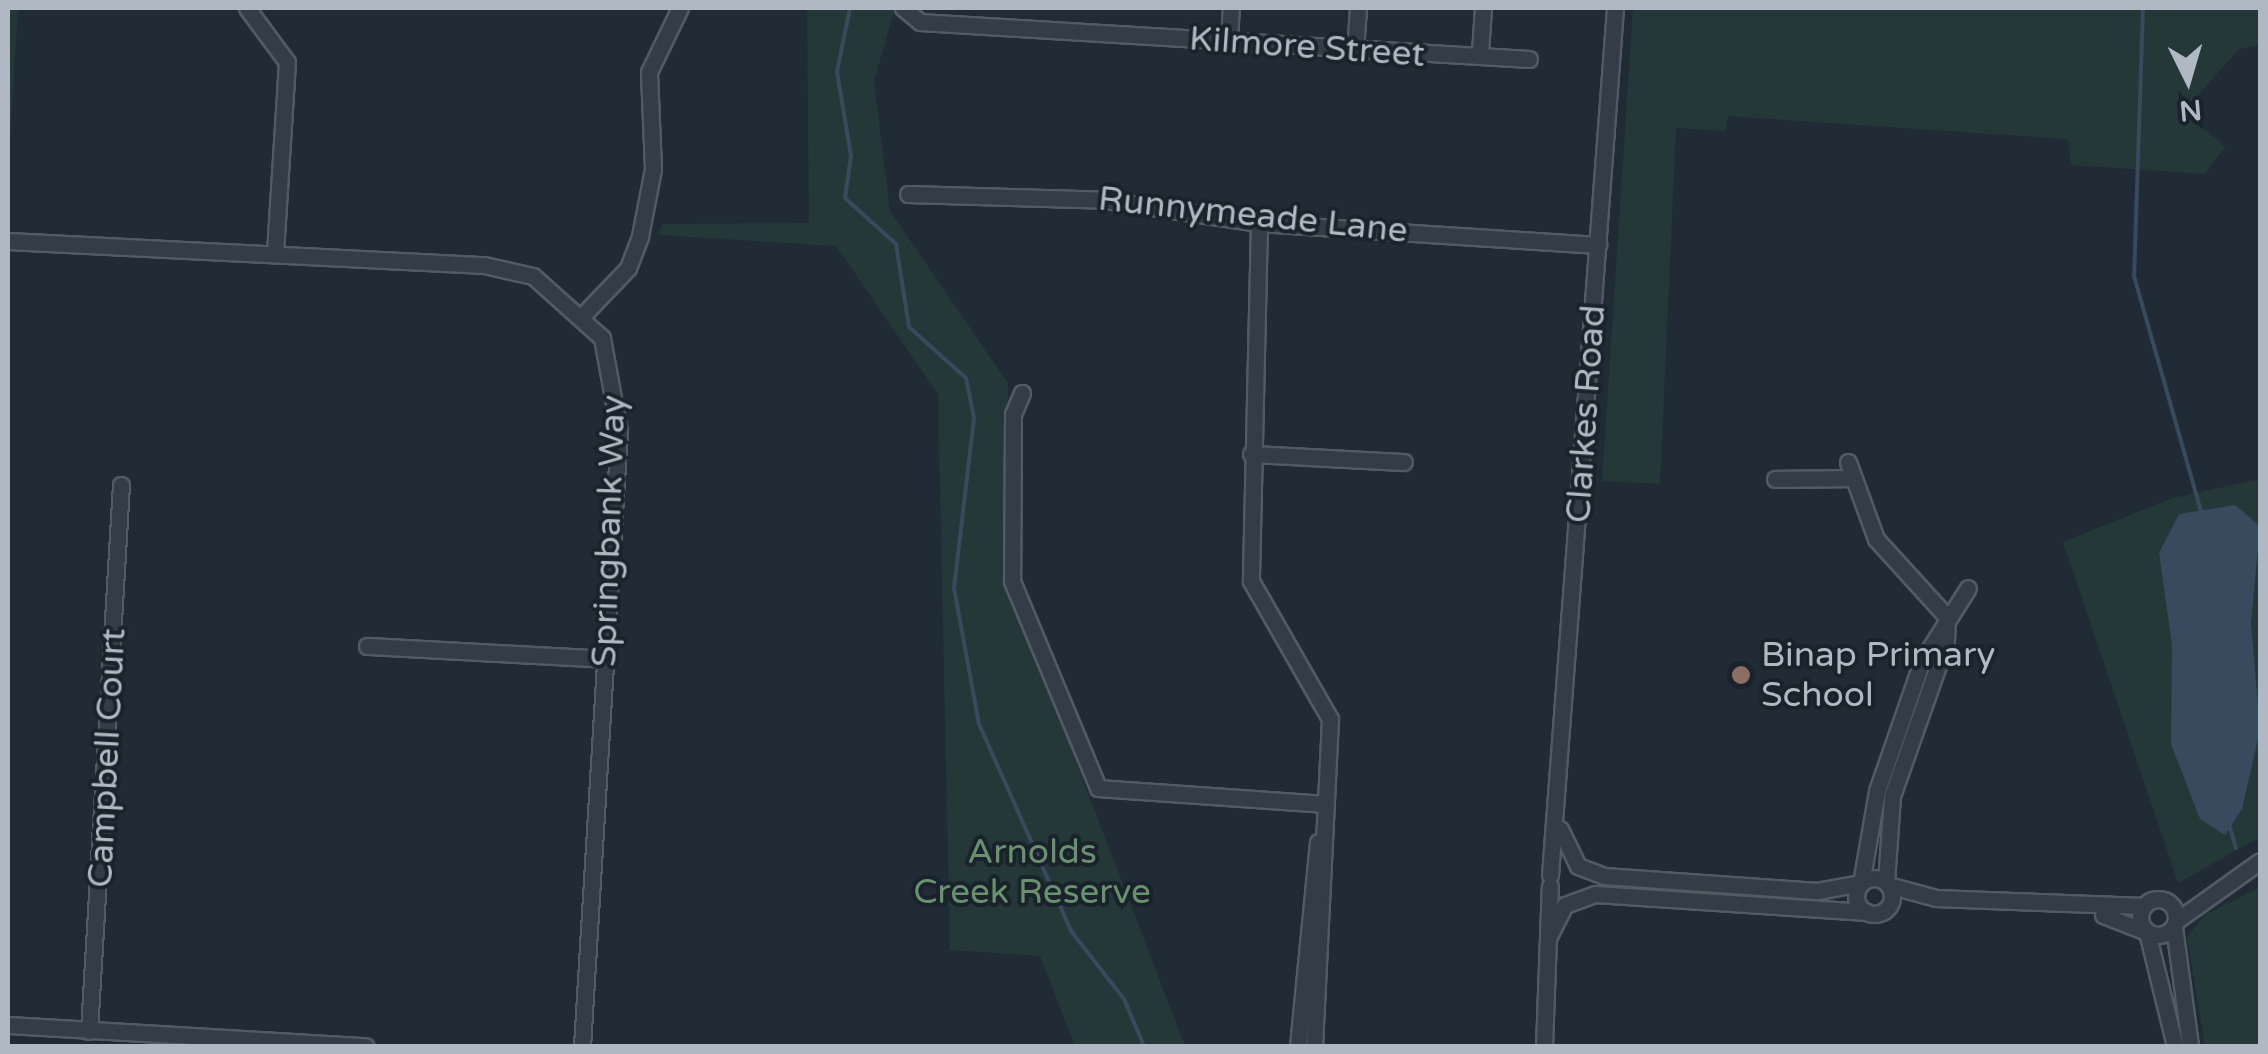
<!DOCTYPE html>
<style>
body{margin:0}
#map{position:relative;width:2268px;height:1054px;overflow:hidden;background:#212b36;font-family:"Varela Round",sans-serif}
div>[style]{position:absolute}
.green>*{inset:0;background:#243838}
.water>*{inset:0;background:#374a5e}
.stream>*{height:4px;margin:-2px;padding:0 2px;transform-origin:2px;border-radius:2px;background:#374a5e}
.roads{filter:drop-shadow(2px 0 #525b64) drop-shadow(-2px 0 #525b64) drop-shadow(0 2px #525b64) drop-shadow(0 -2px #525b64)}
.minor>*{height:15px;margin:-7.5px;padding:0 7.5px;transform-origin:7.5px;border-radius:7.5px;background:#343d47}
.minor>.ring{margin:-7.5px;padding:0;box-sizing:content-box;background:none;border:15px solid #343d47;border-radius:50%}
.dots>*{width:28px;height:28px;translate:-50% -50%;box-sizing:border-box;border:5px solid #1a222b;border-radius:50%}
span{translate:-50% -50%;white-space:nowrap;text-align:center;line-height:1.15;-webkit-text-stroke:8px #1a222b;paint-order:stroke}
.street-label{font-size:35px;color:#afb8c3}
.poi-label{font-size:35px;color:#afb8c3}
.left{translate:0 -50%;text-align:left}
.park-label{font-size:35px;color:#68926e}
.frame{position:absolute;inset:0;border:10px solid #afb8c3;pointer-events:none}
.north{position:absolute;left:2138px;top:30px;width:100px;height:100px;-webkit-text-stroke:8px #1a222b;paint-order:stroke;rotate:175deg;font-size:28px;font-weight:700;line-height:40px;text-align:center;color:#afb8c3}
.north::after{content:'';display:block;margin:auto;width:35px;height:45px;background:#afb8c3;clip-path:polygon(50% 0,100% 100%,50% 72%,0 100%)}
</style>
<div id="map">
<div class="green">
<div style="clip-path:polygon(8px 8px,18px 8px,8px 172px)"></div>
<div style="clip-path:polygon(807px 8px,895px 8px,874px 81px,890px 211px,1008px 383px,1007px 582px,1185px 1046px,1075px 1046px,1040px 956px,950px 950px,938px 394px,836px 246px,659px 235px,662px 224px,809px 223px)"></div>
<div style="clip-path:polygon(1633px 8px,2260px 8px,2260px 45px,2239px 49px,2184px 111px,2225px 147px,2205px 174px,2071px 165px,2068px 139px,1728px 116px,1726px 131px,1676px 128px,1660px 484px,1602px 481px)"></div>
<div style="clip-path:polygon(2260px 479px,2260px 837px,2178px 883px,2063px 542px,2173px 498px)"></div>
<div style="clip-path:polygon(2260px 887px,2260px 1046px,2205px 1046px,2187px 937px,2205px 915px)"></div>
</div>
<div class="water">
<div style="clip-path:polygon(2235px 505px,2260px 526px,2251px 623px,2260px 730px,2242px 809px,2225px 835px,2200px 819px,2171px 744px,2172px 645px,2159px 553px,2179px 514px)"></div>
</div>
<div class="stream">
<div style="left:850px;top:8px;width:65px;rotate:101.5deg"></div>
<div style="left:837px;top:72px;width:85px;rotate:80.5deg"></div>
<div style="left:851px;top:156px;width:42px;rotate:98.1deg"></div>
<div style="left:845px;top:198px;width:69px;rotate:42deg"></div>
<div style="left:896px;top:244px;width:84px;rotate:81.1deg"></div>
<div style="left:909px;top:327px;width:76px;rotate:41.8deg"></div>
<div style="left:966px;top:378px;width:41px;rotate:78.7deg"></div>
<div style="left:974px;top:418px;width:171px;rotate:96.7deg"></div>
<div style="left:954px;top:588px;width:138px;rotate:79.6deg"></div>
<div style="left:979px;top:724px;width:227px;rotate:66deg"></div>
<div style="left:1071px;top:931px;width:86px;rotate:52.1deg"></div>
<div style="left:1124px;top:999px;width:51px;rotate:66.9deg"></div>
<div style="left:2143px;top:8px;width:268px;rotate:91.9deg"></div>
<div style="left:2134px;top:276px;width:248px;rotate:74.1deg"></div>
<div style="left:2229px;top:824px;width:25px;rotate:74deg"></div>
</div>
<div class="roads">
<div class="minor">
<div style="left:247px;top:8px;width:67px;rotate:53.5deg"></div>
<div style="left:287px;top:62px;width:190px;rotate:93.6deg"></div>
<div style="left:903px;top:8px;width:22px;rotate:39deg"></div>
<div style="left:920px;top:22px;width:610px;rotate:3.48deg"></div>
<div style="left:1229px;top:42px;width:34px;rotate:-87deg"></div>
<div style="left:1355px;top:50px;width:42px;rotate:-85.9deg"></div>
<div style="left:1480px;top:52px;width:44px;rotate:-86.1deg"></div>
<div style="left:908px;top:194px;width:197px;rotate:1.7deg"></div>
<div style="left:1105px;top:200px;width:156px;rotate:8.5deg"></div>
<div style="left:1259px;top:223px;width:340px;rotate:3.7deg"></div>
<div style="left:1259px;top:223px;width:358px;rotate:91.3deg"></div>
<div style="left:1251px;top:581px;width:159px;rotate:60.2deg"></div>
<div style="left:1330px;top:719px;width:327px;rotate:92.8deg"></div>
<div style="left:8px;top:241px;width:477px;rotate:2.9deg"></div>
<div style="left:484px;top:265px;width:50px;rotate:12.7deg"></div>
<div style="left:533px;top:276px;width:93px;rotate:41.9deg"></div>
<div style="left:602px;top:338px;width:95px;rotate:79.6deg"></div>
<div style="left:619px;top:431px;width:616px;rotate:93.44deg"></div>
<div style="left:582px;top:316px;width:66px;rotate:-46.2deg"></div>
<div style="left:628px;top:268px;width:34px;rotate:-69deg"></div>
<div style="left:640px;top:236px;width:68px;rotate:-79deg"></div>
<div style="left:653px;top:169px;width:97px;rotate:-92.4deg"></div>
<div style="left:649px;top:72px;width:71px;rotate:-64.2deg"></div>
<div style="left:1022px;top:393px;width:23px;rotate:113deg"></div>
<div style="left:1013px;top:414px;width:167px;rotate:90.3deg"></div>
<div style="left:1012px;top:581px;width:224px;rotate:67.4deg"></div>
<div style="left:1098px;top:788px;width:228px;rotate:4deg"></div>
<div style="left:1251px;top:454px;width:153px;rotate:3deg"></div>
<div style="left:1848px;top:462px;width:82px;rotate:70deg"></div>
<div style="left:1876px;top:539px;width:105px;rotate:47.7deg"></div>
<div style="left:1775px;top:479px;width:77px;rotate:-0.7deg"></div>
<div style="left:367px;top:646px;width:239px;rotate:3.1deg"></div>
<div style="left:1560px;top:829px;width:41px;rotate:64.1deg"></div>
<div style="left:1578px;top:866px;width:28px;rotate:21deg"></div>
<div style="left:1604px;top:876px;width:214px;rotate:4deg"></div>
<div style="left:1817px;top:891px;width:45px;rotate:-10.3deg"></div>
<div style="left:1861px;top:883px;width:93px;rotate:-80.1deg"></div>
<div style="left:1877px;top:791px;width:138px;rotate:-70.9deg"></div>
<div style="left:1922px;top:661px;width:86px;rotate:-57.8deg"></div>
<div style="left:1550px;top:875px;width:869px;rotate:-85.71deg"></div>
<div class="ring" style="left:1856px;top:878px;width:21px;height:21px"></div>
<div style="left:1886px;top:882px;width:86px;rotate:-86deg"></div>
<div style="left:1892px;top:796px;width:162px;rotate:-70.6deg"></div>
<div style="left:1946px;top:643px;width:26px;rotate:-88deg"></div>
<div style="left:1888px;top:885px;width:50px;rotate:15.2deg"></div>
<div style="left:1936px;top:898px;width:208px;rotate:2.2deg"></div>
<div class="ring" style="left:2140px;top:899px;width:21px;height:21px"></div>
<div style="left:2103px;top:915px;width:47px;rotate:21.1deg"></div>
<div style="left:2147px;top:932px;width:117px;rotate:76.2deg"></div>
<div style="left:2176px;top:921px;width:103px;rotate:-35.5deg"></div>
<div style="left:2174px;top:927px;width:120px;rotate:82.3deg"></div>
<div style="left:1549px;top:936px;width:35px;rotate:-63deg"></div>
<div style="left:1565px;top:905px;width:32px;rotate:-20deg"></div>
<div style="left:1595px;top:894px;width:272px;rotate:3.8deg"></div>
<div style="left:8px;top:1025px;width:358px;rotate:3.4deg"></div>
<div style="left:89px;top:1031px;width:547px;rotate:-86.65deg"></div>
<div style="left:1298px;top:1046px;width:205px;rotate:-84.4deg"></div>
<div style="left:1544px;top:1046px;width:160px;rotate:-87.9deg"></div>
</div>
</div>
<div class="dots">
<div style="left:1741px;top:675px;background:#8d6e63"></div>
</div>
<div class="street-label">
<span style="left:1307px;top:47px;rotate:4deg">Kilmore Street</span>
<span style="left:1253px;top:215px;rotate:6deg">Runnymeade Lane</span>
<span style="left:1586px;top:414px;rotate:-86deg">Clarkes Road</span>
<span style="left:609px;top:531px;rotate:-88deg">Springbank Way</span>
<span style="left:107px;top:758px;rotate:-87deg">Campbell Court</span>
</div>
<div class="poi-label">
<span class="left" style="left:1761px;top:675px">Binap Primary<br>School</span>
</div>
<div class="park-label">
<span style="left:1032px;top:872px">Arnolds<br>Creek Reserve</span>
</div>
<div class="frame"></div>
<div class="north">N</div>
</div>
